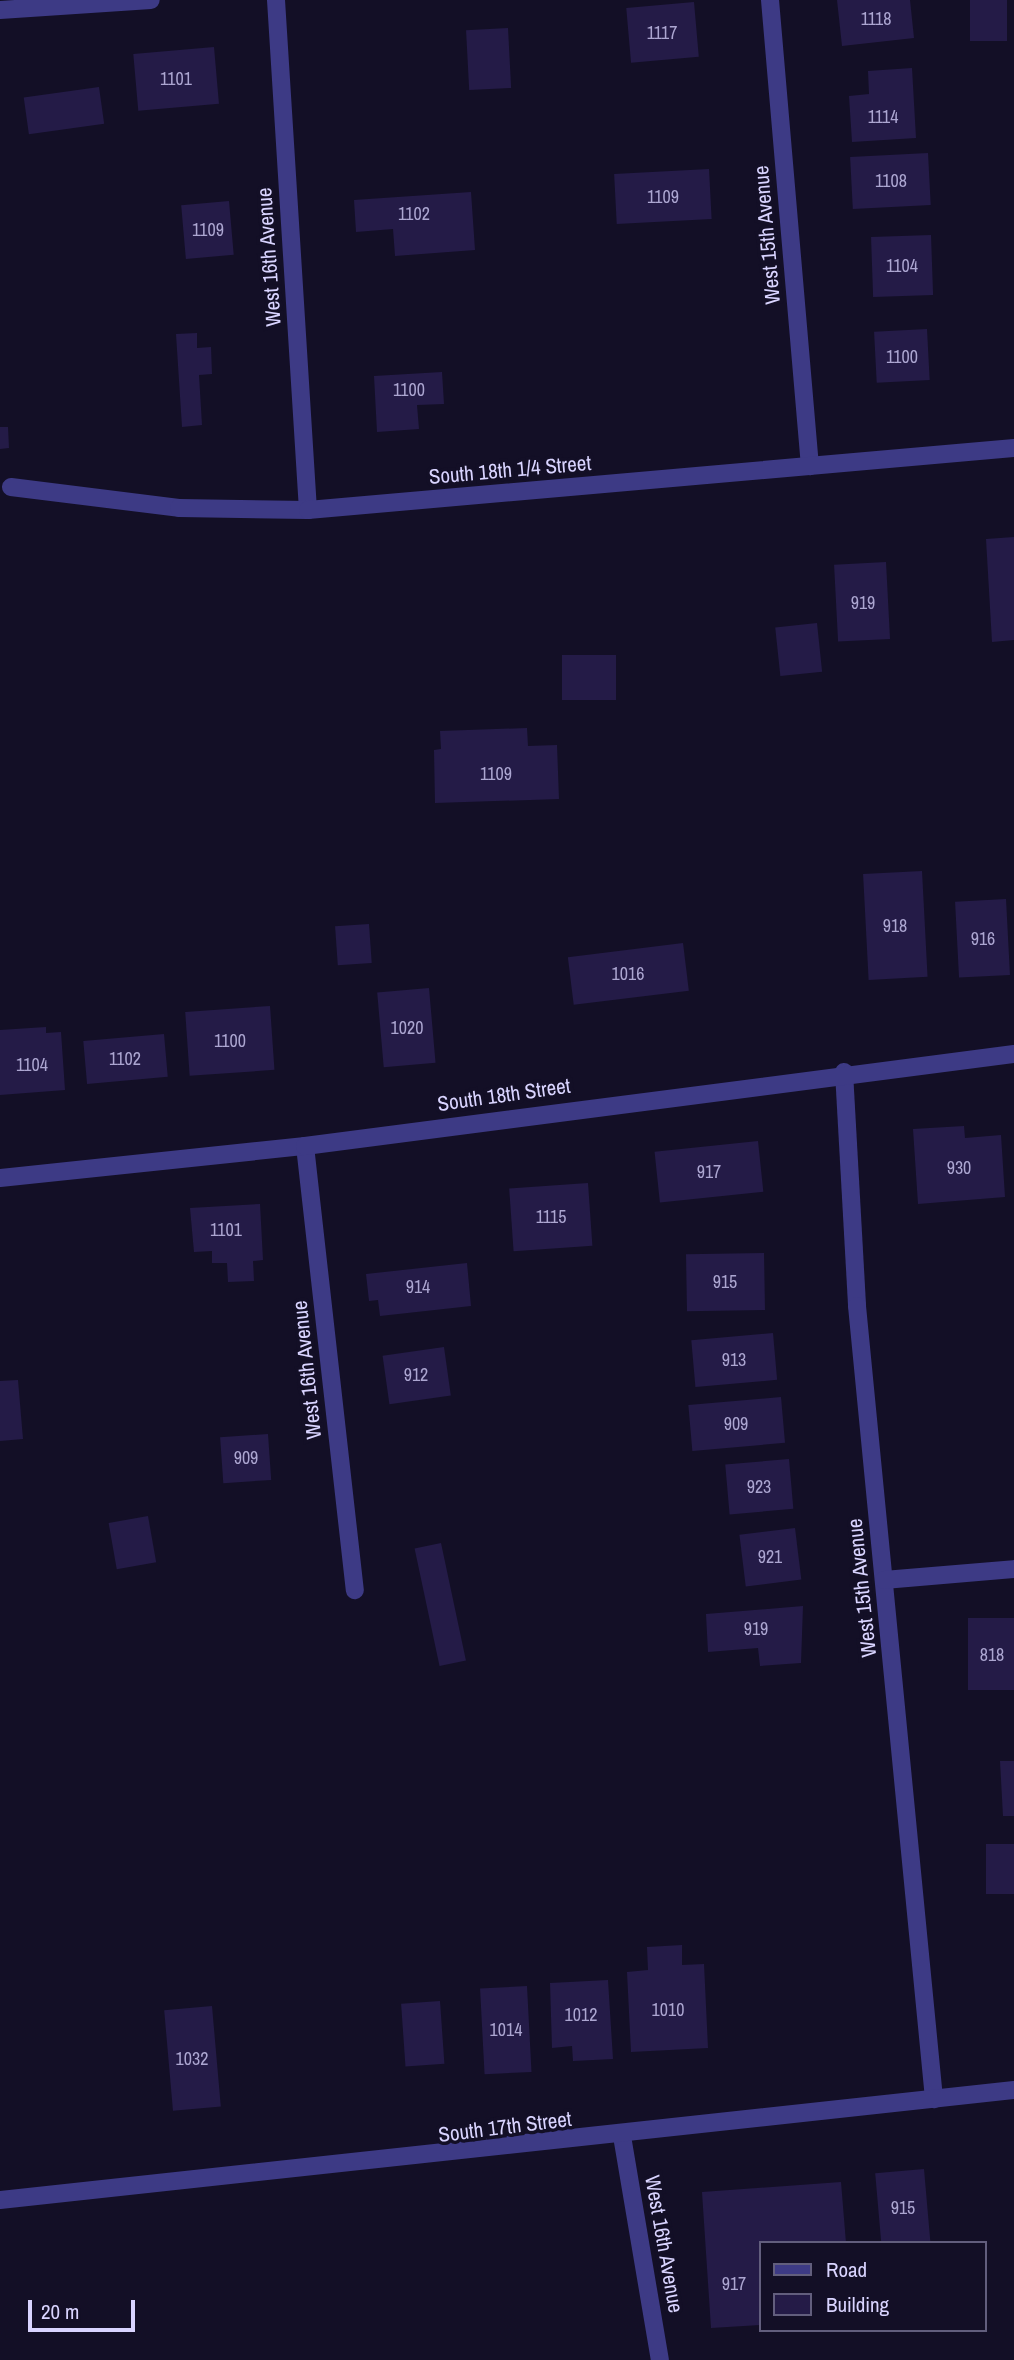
<!DOCTYPE html>
<style>
body{margin:0}
#map{position:relative;width:1014px;height:2360px;overflow:hidden;background:#130f26;font-family:"Archivo Narrow",sans-serif}
div>[style]{position:absolute}
.building>*{inset:0;background:#241b47;transform-origin:0 0}
.street>*{height:18px;margin:-9px;padding:0 9px;transform-origin:9px;border-radius:9px;background:#3d3a85}
span{translate:-50% -50%;white-space:nowrap;text-align:center;line-height:1.15;-webkit-text-stroke:7px #130f26;paint-order:stroke}
.number-label{font-size:18px;color:#aca6d1}
.number-label span{-webkit-text-stroke-width:0}
.street-label{font-size:21px;color:#d9d4ff}
.legend{position:absolute;left:759px;top:2241px;width:228px;height:91px;box-sizing:border-box;background:#130f26;border:2px solid #625e7d;margin:0;padding:9px 12px;list-style:none;font-size:21px;color:#d9d4ff}
.legend li{display:flex;align-items:center;gap:14px;height:35px}
.legend b{width:35px;border:2px solid #625e7d}
.scale{position:absolute;left:28px;top:2300px;width:107px;height:32px;box-sizing:border-box;border:4px solid #d9d4ff;border-top:0;padding-left:9px;font-size:21px;line-height:24px;white-space:nowrap;color:#d9d4ff;-webkit-text-stroke:5px #130f26;paint-order:stroke}
</style>
<div id="map">
<div class="building">
<div style="clip-path:polygon(837px 0,910px 0,914px 38px,842px 46px)"></div>
<div style="left:970px;top:0;width:37px;height:41px"></div>
<div style="left:694px;top:2px;width:55px;height:68px;rotate:85deg"></div>
<div style="left:508px;top:28px;width:60px;height:42px;rotate:87deg"></div>
<div style="left:214px;top:47px;width:57px;height:81px;rotate:85deg"></div>
<div style="clip-path:polygon(912px 68px,916px 138px,852px 142px,849px 96px,869px 94px,868px 71px)"></div>
<div style="left:99px;top:87px;width:37px;height:76px;rotate:82deg"></div>
<div style="left:928px;top:153px;width:52px;height:78px;rotate:87deg"></div>
<div style="left:709px;top:169px;width:50px;height:95px;rotate:87deg"></div>
<div style="clip-path:polygon(471px 192px,475px 250px,395px 256px,393px 229px,356px 232px,354px 200px)"></div>
<div style="left:229px;top:201px;width:54px;height:48px;rotate:85deg"></div>
<div style="left:931px;top:235px;width:60px;height:60px;rotate:88deg"></div>
<div style="left:927px;top:329px;width:51px;height:53px;rotate:87deg"></div>
<div style="clip-path:polygon(197px 333px,197px 348px,211px 347px,212px 374px,199px 375px,202px 425px,182px 427px,176px 334px)"></div>
<div style="clip-path:polygon(442px 372px,444px 404px,417px 405px,419px 429px,377px 432px,374px 376px)"></div>
<div style="clip-path:polygon(0 427px,8px 427px,9px 448px,0 449px)"></div>
<div style="clip-path:polygon(1014px 537px,1014px 640px,992px 642px,986px 539px)"></div>
<div style="left:886px;top:562px;width:77px;height:52px;rotate:87deg"></div>
<div style="left:817px;top:623px;width:49px;height:42px;rotate:84deg"></div>
<div style="left:562px;top:655px;width:54px;height:45px"></div>
<div style="clip-path:polygon(527px 728px,528px 746px,557px 745px,559px 799px,435px 803px,434px 750px,441px 749px,440px 731px)"></div>
<div style="left:922px;top:871px;width:106px;height:59px;rotate:87deg"></div>
<div style="left:1006px;top:899px;width:76px;height:51px;rotate:87deg"></div>
<div style="left:369px;top:924px;width:39px;height:34px;rotate:86deg"></div>
<div style="left:683px;top:943px;width:48px;height:116px;rotate:83deg"></div>
<div style="left:429px;top:988px;width:75px;height:52px;rotate:85deg"></div>
<div style="left:270px;top:1006px;width:64px;height:85px;rotate:86deg"></div>
<div style="clip-path:polygon(46px 1027px,46px 1033px,61px 1032px,65px 1090px,0 1095px,0 1030px)"></div>
<div style="left:164px;top:1034px;width:43px;height:81px;rotate:85deg"></div>
<div style="clip-path:polygon(964px 1126px,965px 1138px,1001px 1135px,1005px 1197px,918px 1204px,913px 1129px)"></div>
<div style="left:758px;top:1141px;width:51px;height:104px;rotate:84deg"></div>
<div style="left:588px;top:1183px;width:63px;height:79px;rotate:86deg"></div>
<div style="clip-path:polygon(260px 1204px,263px 1260px,253px 1261px,254px 1281px,228px 1282px,227px 1263px,212px 1263px,212px 1251px,194px 1252px,190px 1208px)"></div>
<div style="left:764px;top:1253px;width:57px;height:78px;rotate:89deg"></div>
<div style="clip-path:polygon(467px 1263px,471px 1306px,380px 1316px,378px 1300px,369px 1301px,366px 1274px)"></div>
<div style="left:773px;top:1333px;width:47px;height:82px;rotate:85deg"></div>
<div style="left:444px;top:1347px;width:49px;height:62px;rotate:82deg"></div>
<div style="clip-path:polygon(18px 1380px,23px 1439px,0 1441px,0 1381px)"></div>
<div style="left:781px;top:1397px;width:46px;height:93px;rotate:85deg"></div>
<div style="left:268px;top:1434px;width:46px;height:48px;rotate:86deg"></div>
<div style="left:789px;top:1459px;width:50px;height:64px;rotate:85deg"></div>
<div style="left:148px;top:1516px;width:47px;height:40px;rotate:80deg"></div>
<div style="left:795px;top:1528px;width:52px;height:56px;rotate:83deg"></div>
<div style="left:441px;top:1543px;width:120px;height:27px;rotate:78deg"></div>
<div style="clip-path:polygon(803px 1606px,801px 1663px,760px 1666px,758px 1648px,708px 1652px,706px 1614px)"></div>
<div style="left:1014px;top:1618px;width:72px;height:46px;rotate:90deg"></div>
<div style="clip-path:polygon(1000px 1761px,1014px 1761px,1014px 1816px,1003px 1816px)"></div>
<div style="left:1014px;top:1844px;width:50px;height:28px;rotate:90deg"></div>
<div style="clip-path:polygon(682px 1945px,682px 1965px,704px 1964px,708px 2048px,631px 2052px,627px 1972px,648px 1970px,647px 1947px)"></div>
<div style="clip-path:polygon(608px 1980px,613px 2059px,573px 2061px,572px 2046px,552px 2048px,550px 1983px)"></div>
<div style="left:527px;top:1986px;width:86px;height:47px;rotate:87deg"></div>
<div style="left:440px;top:2001px;width:63px;height:39px;rotate:86deg"></div>
<div style="left:212px;top:2006px;width:101px;height:48px;rotate:85deg"></div>
<div style="left:924px;top:2169px;width:74px;height:49px;rotate:85deg"></div>
<div style="clip-path:polygon(841px 2182px,846px 2243px,760px 2243px,760px 2325px,711px 2328px,702px 2192px)"></div>
</div>
<div class="street">
<div style="left:276px;top:0;width:511px;rotate:86.41deg"></div>
<div style="left:770px;top:0;width:468px;rotate:85.1deg"></div>
<div style="left:0;top:10px;width:151px;rotate:-3.8deg"></div>
<div style="left:11px;top:487px;width:169px;rotate:7.1deg"></div>
<div style="left:179px;top:508px;width:129px;rotate:0.9deg"></div>
<div style="left:308px;top:510px;width:709px;rotate:-5.02deg"></div>
<div style="left:844px;top:1072px;width:234px;rotate:86.8deg"></div>
<div style="left:857px;top:1306px;width:797px;rotate:84.45deg"></div>
<div style="left:305px;top:1146px;width:447px;rotate:83.6deg"></div>
<div style="left:0;top:1178px;width:307px;rotate:-6deg"></div>
<div style="left:305px;top:1146px;width:715px;rotate:-7.39deg"></div>
<div style="left:884px;top:1580px;width:130px;rotate:-4.8deg"></div>
<div style="left:622px;top:2136px;width:227px;rotate:80.4deg"></div>
<div style="left:0;top:2200px;width:1020px;rotate:-6.19deg"></div>
</div>
<div class="number-label">
<span style="left:876px;top:19px">1118</span>
<span style="left:662px;top:33px">1117</span>
<span style="left:176px;top:79px">1101</span>
<span style="left:883px;top:117px">1114</span>
<span style="left:891px;top:181px">1108</span>
<span style="left:663px;top:197px">1109</span>
<span style="left:414px;top:214px">1102</span>
<span style="left:208px;top:230px">1109</span>
<span style="left:902px;top:266px">1104</span>
<span style="left:902px;top:357px">1100</span>
<span style="left:409px;top:390px">1100</span>
<span style="left:863px;top:603px">919</span>
<span style="left:496px;top:774px">1109</span>
<span style="left:895px;top:926px">918</span>
<span style="left:983px;top:939px">916</span>
<span style="left:628px;top:974px">1016</span>
<span style="left:407px;top:1028px">1020</span>
<span style="left:230px;top:1041px">1100</span>
<span style="left:125px;top:1059px">1102</span>
<span style="left:32px;top:1065px">1104</span>
<span style="left:959px;top:1168px">930</span>
<span style="left:709px;top:1172px">917</span>
<span style="left:551px;top:1217px">1115</span>
<span style="left:226px;top:1230px">1101</span>
<span style="left:725px;top:1282px">915</span>
<span style="left:418px;top:1287px">914</span>
<span style="left:734px;top:1360px">913</span>
<span style="left:416px;top:1375px">912</span>
<span style="left:736px;top:1424px">909</span>
<span style="left:246px;top:1458px">909</span>
<span style="left:759px;top:1487px">923</span>
<span style="left:770px;top:1557px">921</span>
<span style="left:756px;top:1629px">919</span>
<span style="left:992px;top:1655px">818</span>
<span style="left:668px;top:2010px">1010</span>
<span style="left:581px;top:2015px">1012</span>
<span style="left:506px;top:2030px">1014</span>
<span style="left:192px;top:2059px">1032</span>
<span style="left:903px;top:2208px">915</span>
<span style="left:734px;top:2284px">917</span>
</div>
<div class="street-label">
<span style="left:767px;top:235px;rotate:-95deg">West 15th Avenue</span>
<span style="left:269px;top:257px;rotate:-94deg">West 16th Avenue</span>
<span style="left:510px;top:470px;rotate:-5deg">South 18th 1/4 Street</span>
<span style="left:504px;top:1095px;rotate:-8deg">South 18th Street</span>
<span style="left:307px;top:1370px;rotate:-96deg">West 16th Avenue</span>
<span style="left:862px;top:1588px;rotate:-96deg">West 15th Avenue</span>
<span style="left:505px;top:2127px;rotate:-7deg">South 17th Street</span>
<span style="left:664px;top:2244px;rotate:80deg">West 16th Avenue</span>
</div>
<ul class="legend">
<li><b style="height:9px;background:#3d3a85"></b>Road</li>
<li><b style="height:19px;background:#241b47"></b>Building</li>
</ul>
<div class="scale">20 m</div>
</div>
